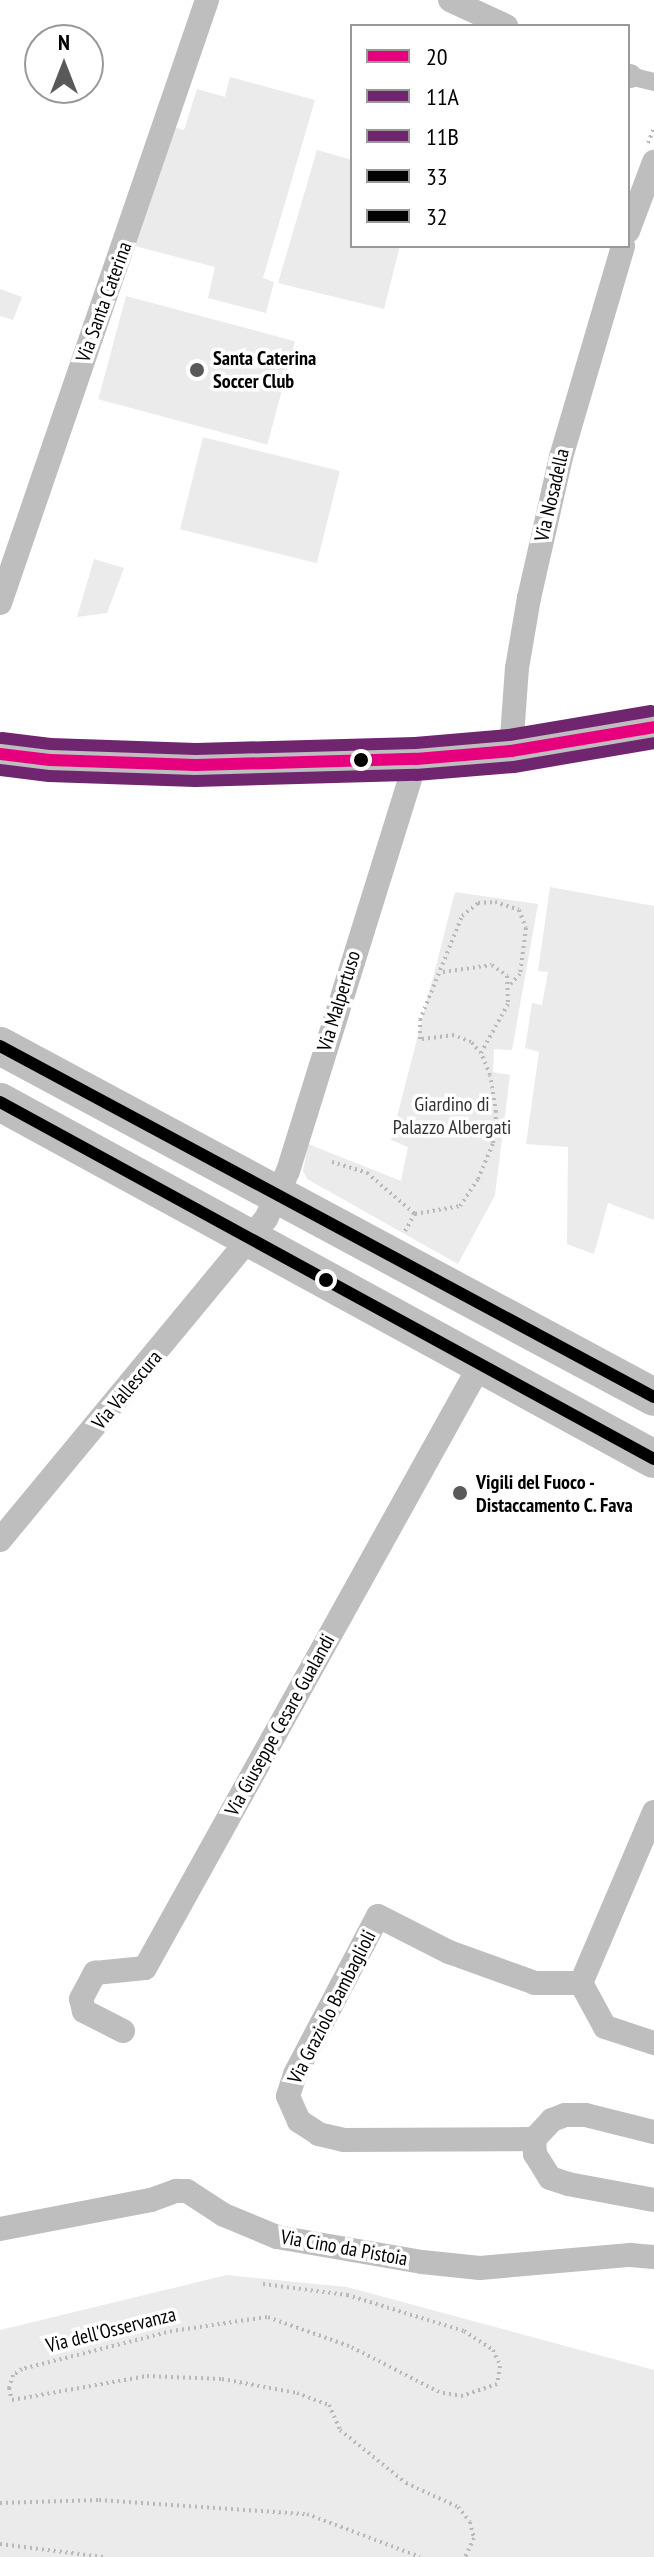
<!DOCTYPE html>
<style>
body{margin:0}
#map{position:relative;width:654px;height:2557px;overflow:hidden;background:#fff;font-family:"PT Sans Narrow",sans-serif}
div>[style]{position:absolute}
.green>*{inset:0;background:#ebebeb;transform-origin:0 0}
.path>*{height:4px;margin-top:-2px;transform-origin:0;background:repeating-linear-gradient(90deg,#b9b9b9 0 2px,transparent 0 6px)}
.pedestrian>*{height:18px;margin:-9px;padding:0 9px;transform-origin:9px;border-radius:9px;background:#bebebe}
.minor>*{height:24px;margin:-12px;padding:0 12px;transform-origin:12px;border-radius:12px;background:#bebebe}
.tertiary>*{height:30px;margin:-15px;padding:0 15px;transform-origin:15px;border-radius:15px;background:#bebebe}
.primary>*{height:38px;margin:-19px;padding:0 19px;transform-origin:19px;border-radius:19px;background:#bebebe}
.bus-1>*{height:12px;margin:-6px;padding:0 6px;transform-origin:6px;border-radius:6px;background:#e6007e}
.bus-2>*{height:12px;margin:-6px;padding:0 6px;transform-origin:6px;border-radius:6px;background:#70266f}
.bus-3>*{height:12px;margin:-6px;padding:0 6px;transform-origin:6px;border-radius:6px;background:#70266f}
.bus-4>*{height:12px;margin:-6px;padding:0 6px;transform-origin:6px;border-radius:6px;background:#000}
.bus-5>*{height:12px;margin:-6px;padding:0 6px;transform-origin:6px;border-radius:6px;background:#000}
.dots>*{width:22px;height:22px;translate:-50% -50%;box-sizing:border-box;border:4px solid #fff;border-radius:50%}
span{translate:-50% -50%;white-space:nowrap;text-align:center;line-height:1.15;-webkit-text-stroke:7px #fff;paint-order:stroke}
.street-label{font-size:20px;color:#000}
.poi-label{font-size:20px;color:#000;font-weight:700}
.left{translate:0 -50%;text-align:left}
.park-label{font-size:20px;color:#323232}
.legend{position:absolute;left:350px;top:24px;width:280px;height:224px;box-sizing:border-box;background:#fff;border:2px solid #999;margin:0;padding:10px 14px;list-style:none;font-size:24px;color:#000}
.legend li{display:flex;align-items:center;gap:16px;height:40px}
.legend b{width:40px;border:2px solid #999}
.north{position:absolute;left:24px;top:24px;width:80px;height:80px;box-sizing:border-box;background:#fff;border:2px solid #999;border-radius:50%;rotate:0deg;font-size:22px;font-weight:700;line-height:32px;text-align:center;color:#000}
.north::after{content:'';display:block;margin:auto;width:28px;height:36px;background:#595959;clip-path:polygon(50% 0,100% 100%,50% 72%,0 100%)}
</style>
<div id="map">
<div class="green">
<div style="clip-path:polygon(230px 77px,315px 100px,263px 278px,274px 282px,266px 313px,208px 298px,215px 267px,135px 246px,174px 127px,184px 130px,197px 89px,225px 97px)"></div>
<div style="clip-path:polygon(317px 150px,352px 160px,352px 246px,400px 246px,384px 309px,278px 283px)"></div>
<div style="clip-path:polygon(0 289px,22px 297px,13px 320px,0 316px)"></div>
<div style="left:126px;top:296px;width:175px;height:107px;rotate:15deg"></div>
<div style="left:203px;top:437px;width:141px;height:95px;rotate:14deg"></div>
<div style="clip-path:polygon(94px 559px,124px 568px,107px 613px,77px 617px)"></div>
<div style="clip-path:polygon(550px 887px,654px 906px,654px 1220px,608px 1203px,594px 1254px,567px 1244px,568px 1147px,526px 1144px,539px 1052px,525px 1048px,532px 1003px,542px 1005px,548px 972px,538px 971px)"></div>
<div style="clip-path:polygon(455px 892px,538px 904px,512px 1050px,494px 1049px,493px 1072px,510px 1075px,495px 1195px,458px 1264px,307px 1179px,303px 1171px,308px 1144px,401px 1181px,408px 1147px,391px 1140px)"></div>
<div style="clip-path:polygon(227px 2275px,347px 2287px,654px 2370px,654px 2557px,0 2557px,0 2330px)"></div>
</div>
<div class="path">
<div style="left:648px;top:143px;width:16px;rotate:-68deg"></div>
<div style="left:443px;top:972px;width:49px;rotate:-8.1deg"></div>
<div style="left:492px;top:965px;width:19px;rotate:36deg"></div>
<div style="left:507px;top:976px;width:28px;rotate:88deg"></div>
<div style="left:508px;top:1004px;width:56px;rotate:118.9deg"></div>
<div style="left:332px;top:1162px;width:37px;rotate:17deg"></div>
<div style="left:367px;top:1173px;width:63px;rotate:40.5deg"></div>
<div style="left:405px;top:1231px;width:20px;rotate:-60deg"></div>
<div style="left:415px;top:1214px;width:46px;rotate:-10.1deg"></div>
<div style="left:460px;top:1206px;width:32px;rotate:-56deg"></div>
<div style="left:478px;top:1179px;width:39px;rotate:-67deg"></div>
<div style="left:493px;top:1143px;width:31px;rotate:-84deg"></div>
<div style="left:496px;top:1112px;width:37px;rotate:-99deg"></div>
<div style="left:490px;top:1075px;width:24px;rotate:-112deg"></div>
<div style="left:481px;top:1053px;width:15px;rotate:-132deg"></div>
<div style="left:471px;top:1042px;width:18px;rotate:-158deg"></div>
<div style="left:454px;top:1035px;width:34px;rotate:173deg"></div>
<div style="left:420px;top:1039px;width:19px;rotate:-90deg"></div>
<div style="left:420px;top:1020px;width:112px;rotate:-68deg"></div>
<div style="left:462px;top:916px;width:21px;rotate:-39deg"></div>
<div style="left:478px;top:903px;width:17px;rotate:-3deg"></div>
<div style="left:495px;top:902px;width:25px;rotate:18deg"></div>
<div style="left:519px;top:910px;width:19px;rotate:69deg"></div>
<div style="left:526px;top:928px;width:46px;rotate:97.4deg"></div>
<div style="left:520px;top:974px;width:16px;rotate:133deg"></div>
<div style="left:263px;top:2284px;width:85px;rotate:7.5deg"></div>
<div style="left:347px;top:2295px;width:122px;rotate:17.1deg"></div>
<div style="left:464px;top:2331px;width:35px;rotate:33deg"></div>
<div style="left:493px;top:2350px;width:17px;rotate:66deg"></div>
<div style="left:500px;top:2366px;width:18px;rotate:99deg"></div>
<div style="left:497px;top:2384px;width:36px;rotate:161deg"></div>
<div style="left:463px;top:2396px;width:24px;rotate:-171deg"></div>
<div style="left:439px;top:2392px;width:101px;rotate:-152.9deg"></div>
<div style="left:349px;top:2346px;width:87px;rotate:-160.5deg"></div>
<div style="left:267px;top:2317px;width:96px;rotate:171.6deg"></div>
<div style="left:172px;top:2331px;width:155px;rotate:165.8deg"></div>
<div style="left:22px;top:2369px;width:11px;rotate:146deg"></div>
<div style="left:13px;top:2375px;width:14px;rotate:107deg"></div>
<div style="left:9px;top:2388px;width:12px;rotate:76deg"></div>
<div style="left:12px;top:2400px;width:137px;rotate:-10.1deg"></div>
<div style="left:147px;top:2376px;width:75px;rotate:2.3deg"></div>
<div style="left:222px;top:2379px;width:76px;rotate:10.6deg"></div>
<div style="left:297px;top:2393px;width:34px;rotate:21deg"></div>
<div style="left:329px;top:2405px;width:27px;rotate:66deg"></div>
<div style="left:340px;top:2430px;width:85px;rotate:38.8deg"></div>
<div style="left:406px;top:2483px;width:57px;rotate:24.8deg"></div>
<div style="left:458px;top:2507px;width:19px;rotate:51deg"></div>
<div style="left:470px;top:2522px;width:16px;rotate:76deg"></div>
<div style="left:474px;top:2538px;width:21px;rotate:115deg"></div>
<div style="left:0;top:2503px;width:99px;rotate:-1.7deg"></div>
<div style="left:99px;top:2500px;width:208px;rotate:3.9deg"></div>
<div style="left:307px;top:2514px;width:121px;rotate:20.8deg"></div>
<div style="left:0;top:2544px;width:104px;rotate:7.2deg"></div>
</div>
<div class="pedestrian">
<div style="left:630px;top:76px;width:25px;rotate:14deg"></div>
</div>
<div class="minor">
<div style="left:450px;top:0;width:62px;rotate:24.9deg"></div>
<div style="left:628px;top:76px;width:2px"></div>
<div style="left:628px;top:231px;width:74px;rotate:-69.4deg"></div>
<div style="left:0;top:603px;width:638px;rotate:-71.05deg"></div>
<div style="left:511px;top:751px;width:83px;rotate:-85.9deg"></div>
<div style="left:517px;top:668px;width:71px;rotate:-80.3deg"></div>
<div style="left:529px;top:598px;width:145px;rotate:-77.2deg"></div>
<div style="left:561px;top:457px;width:220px;rotate:-73.6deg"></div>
<div style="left:0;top:1540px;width:417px;rotate:-50.4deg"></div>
<div style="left:266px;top:1219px;width:53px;rotate:-65.4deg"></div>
<div style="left:288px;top:1171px;width:431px;rotate:-72.7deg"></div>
<div style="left:654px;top:1812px;width:186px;rotate:113.1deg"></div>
<div style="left:581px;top:1983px;width:50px;rotate:61.4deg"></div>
<div style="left:605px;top:2027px;width:52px;rotate:18.1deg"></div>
<div style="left:123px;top:2031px;width:44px;rotate:-152.9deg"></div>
<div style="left:84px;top:2011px;width:12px;rotate:-104deg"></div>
<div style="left:81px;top:1999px;width:30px;rotate:-62deg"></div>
<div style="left:95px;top:1973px;width:50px;rotate:-5.7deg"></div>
<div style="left:145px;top:1968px;width:677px;rotate:-60.94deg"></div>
<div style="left:474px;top:1376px;width:16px;rotate:-40deg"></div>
<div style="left:654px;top:2132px;width:70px;rotate:-166deg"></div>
<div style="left:586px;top:2115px;width:21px;rotate:180deg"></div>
<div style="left:565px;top:2115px;width:14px;rotate:159deg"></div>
<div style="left:552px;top:2120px;width:26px;rotate:133deg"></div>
<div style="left:534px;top:2139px;width:15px;rotate:86deg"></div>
<div style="left:535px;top:2154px;width:28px;rotate:58deg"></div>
<div style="left:550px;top:2178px;width:19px;rotate:18deg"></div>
<div style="left:568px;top:2184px;width:87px;rotate:10.5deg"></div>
<div style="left:534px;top:2139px;width:190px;rotate:179.7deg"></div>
<div style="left:344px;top:2140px;width:26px;rotate:-167deg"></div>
<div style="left:319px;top:2134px;width:24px;rotate:-147deg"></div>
<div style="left:299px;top:2121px;width:27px;rotate:-114deg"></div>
<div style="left:288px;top:2096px;width:23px;rotate:-72deg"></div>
<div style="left:295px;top:2074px;width:178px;rotate:-62.3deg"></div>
<div style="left:378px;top:1916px;width:80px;rotate:26.9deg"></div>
<div style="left:449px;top:1952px;width:91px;rotate:19.8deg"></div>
<div style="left:535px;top:1983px;width:46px"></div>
<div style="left:0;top:2229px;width:154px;rotate:-10.9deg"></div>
<div style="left:151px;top:2200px;width:27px;rotate:-20deg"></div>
<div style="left:176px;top:2191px;width:11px"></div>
<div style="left:187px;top:2191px;width:44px;rotate:33deg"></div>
<div style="left:224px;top:2215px;width:57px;rotate:22.5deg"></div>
<div style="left:277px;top:2237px;width:147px;rotate:9.8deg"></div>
<div style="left:422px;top:2262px;width:58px;rotate:5.9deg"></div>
<div style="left:480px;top:2268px;width:151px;rotate:-5deg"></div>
<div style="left:630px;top:2255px;width:24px;rotate:5deg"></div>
</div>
<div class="tertiary">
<div style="left:0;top:754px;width:50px;rotate:6.8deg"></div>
<div style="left:50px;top:760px;width:146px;rotate:2deg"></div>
<div style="left:196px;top:765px;width:220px;rotate:-1.6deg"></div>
<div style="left:416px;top:759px;width:95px;rotate:-4.8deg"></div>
<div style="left:511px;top:751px;width:145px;rotate:-9.5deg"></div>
</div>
<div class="primary">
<div style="left:0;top:1046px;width:742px;rotate:28.22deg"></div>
<div style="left:0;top:1102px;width:745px;rotate:28.63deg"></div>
</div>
<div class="bus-1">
<div style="left:0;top:754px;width:50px;rotate:6.8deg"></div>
<div style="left:50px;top:760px;width:146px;rotate:2deg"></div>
<div style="left:196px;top:765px;width:220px;rotate:-1.6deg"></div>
<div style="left:416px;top:759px;width:95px;rotate:-4.8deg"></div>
<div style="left:511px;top:751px;width:145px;rotate:-9.5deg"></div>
</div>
<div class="bus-2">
<div style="left:0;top:770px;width:49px;rotate:7deg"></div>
<div style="left:49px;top:776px;width:146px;rotate:2deg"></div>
<div style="left:195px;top:781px;width:221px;rotate:-1.6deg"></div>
<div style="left:416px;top:775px;width:98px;rotate:-4.7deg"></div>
<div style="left:514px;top:767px;width:142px;rotate:-9.7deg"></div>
</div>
<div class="bus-3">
<div style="left:2px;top:738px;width:49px;rotate:7deg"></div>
<div style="left:51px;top:744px;width:145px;rotate:2deg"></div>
<div style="left:196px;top:749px;width:219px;rotate:-1.6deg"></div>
<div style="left:415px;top:743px;width:94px;rotate:-4.9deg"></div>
<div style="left:509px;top:735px;width:144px;rotate:-9.6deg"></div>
</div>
<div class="bus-4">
<div style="left:0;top:1102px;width:745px;rotate:28.63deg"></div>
</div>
<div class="bus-5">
<div style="left:0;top:1046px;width:742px;rotate:28.22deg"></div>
</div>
<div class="dots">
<div style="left:197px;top:370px;background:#595959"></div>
<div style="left:361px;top:760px;background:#000"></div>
<div style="left:326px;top:1280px;background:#000"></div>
<div style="left:460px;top:1493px;background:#595959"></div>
</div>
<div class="street-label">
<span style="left:104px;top:302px;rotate:-70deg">Via Santa Caterina</span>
<span style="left:552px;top:495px;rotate:-77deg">Via Nosadella</span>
<span style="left:339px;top:1001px;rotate:-73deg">Via Malpertuso</span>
<span style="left:127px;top:1390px;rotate:-50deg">Via Vallescura</span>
<span style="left:280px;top:1725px;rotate:-61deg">Via Giuseppe Cesare Gualandi</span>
<span style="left:332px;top:2007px;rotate:-63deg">Via Graziolo Bambaglioli</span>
<span style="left:344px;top:2248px;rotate:10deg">Via Cino da Pistoia</span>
<span style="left:111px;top:2330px;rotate:-14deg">Via dell'Osservanza</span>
</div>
<div class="poi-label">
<span class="left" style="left:213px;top:370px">Santa Caterina<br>Soccer Club</span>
<span class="left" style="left:476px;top:1494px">Vigili del Fuoco -<br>Distaccamento C. Fava</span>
</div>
<div class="park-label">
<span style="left:452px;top:1116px">Giardino di<br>Palazzo Albergati</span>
</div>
<ul class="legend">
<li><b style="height:10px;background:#e6007e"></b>20</li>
<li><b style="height:10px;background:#70266f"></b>11A</li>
<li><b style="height:10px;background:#70266f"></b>11B</li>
<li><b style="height:10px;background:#000"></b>33</li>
<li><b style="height:10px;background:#000"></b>32</li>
</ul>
<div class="north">N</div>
</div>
